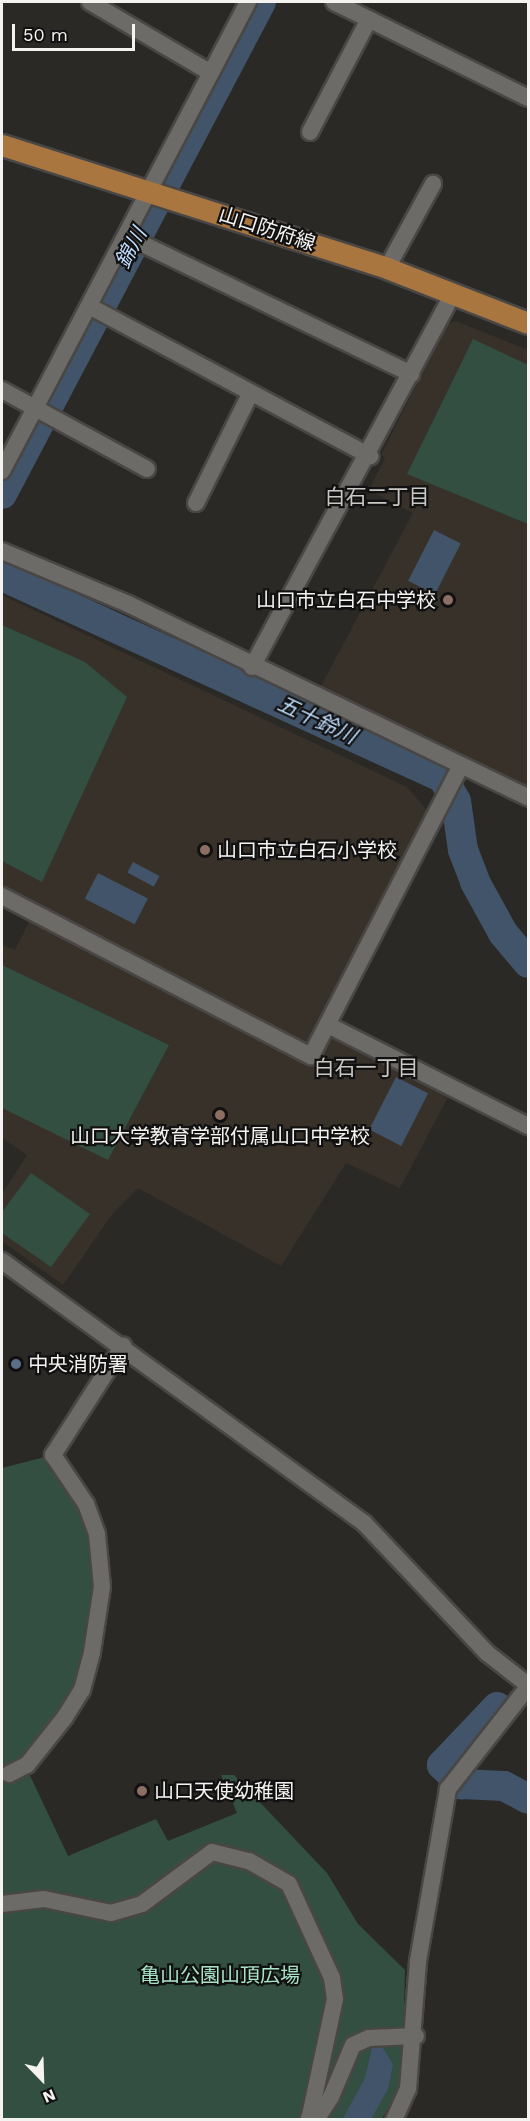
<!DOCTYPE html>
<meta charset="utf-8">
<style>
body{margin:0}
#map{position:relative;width:530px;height:2121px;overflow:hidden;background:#2a2926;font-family:"Work Sans","Noto Sans JP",sans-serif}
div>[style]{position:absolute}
.built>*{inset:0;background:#37312a}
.green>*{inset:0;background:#324f42}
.water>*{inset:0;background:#415469;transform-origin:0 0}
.river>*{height:30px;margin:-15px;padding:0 15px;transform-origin:15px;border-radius:15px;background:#415469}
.roads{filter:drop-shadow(2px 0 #494745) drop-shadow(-2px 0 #494745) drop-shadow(0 2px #494745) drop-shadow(0 -2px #494745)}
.minor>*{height:16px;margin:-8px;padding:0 8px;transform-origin:8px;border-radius:8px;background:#6d6b68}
.major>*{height:21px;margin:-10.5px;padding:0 10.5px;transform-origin:10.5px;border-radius:10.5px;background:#aa7640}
.dots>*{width:16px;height:16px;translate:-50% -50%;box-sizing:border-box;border:3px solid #121111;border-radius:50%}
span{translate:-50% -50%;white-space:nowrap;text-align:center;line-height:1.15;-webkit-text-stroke:4.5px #121111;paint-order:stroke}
.street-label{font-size:20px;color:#f4f3f1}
.poi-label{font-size:20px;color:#f4f3f1}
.right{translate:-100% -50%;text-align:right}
.left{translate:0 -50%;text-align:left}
.park-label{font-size:20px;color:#a9e4c9}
.water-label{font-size:21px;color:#beddff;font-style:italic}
.neighbourhood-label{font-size:21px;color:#cac8c5}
.frame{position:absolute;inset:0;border:3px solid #f4f3f1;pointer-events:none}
.north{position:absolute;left:12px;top:2049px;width:60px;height:60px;-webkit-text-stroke:4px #121111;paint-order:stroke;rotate:157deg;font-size:16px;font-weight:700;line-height:24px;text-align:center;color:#f4f3f1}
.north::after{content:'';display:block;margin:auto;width:21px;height:27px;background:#f4f3f1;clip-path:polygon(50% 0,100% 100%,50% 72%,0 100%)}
.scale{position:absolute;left:12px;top:24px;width:123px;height:27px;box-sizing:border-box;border:3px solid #f4f3f1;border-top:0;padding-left:8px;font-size:18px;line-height:21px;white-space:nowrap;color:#f4f3f1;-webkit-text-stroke:4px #121111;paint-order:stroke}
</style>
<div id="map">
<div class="built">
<div style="clip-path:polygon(456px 321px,528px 350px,528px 787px,320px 688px,413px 513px,369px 490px,385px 458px,381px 455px,447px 324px)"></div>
<div style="clip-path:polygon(2px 595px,407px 787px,428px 812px,313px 1044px,305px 1046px,2px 888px)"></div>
<div style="clip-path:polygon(30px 920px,313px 1066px,336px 1033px,451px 1091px,400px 1188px,346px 1163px,281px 1266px,138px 1188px,113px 1213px,63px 1285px,2px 1241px,2px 1194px,27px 1155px,2px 1138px,2px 945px,15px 950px)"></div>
</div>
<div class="green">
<div style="clip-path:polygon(473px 339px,528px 365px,528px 524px,407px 474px)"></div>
<div style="clip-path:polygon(2px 625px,85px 662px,127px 697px,42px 882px,2px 861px)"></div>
<div style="clip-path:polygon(2px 965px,169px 1045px,108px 1160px,2px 1108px)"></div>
<div style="clip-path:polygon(31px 1173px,90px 1214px,51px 1267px,2px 1233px,2px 1212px)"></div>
<div style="clip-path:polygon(53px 1455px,86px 1504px,102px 1587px,82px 1690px,26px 1767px,68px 1856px,156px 1819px,168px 1841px,237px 1813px,221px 1775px,234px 1775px,327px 1873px,358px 1924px,405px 1970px,402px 2081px,382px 2119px,2px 2120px,2px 1468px)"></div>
</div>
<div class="water">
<div style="left:434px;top:530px;width:30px;height:57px;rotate:27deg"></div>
<div style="left:133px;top:862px;width:30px;height:12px;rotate:28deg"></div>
<div style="left:98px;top:873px;width:56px;height:29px;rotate:27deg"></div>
<div style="left:396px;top:1077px;width:36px;height:59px;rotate:27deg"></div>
<div style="clip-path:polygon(381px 2045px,393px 2064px,388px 2089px,371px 2119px,342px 2120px,365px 2078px,372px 2047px)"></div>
</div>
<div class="river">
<div style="left:2px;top:494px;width:556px;rotate:-62.24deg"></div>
<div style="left:2px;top:576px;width:485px;rotate:24.6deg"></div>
<div style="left:443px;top:778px;width:26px;rotate:61deg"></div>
<div style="left:456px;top:801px;width:49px;rotate:81.9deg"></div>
<div style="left:463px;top:850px;width:34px;rotate:69deg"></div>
<div style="left:475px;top:882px;width:58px;rotate:61.2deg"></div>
<div style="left:503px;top:933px;width:39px;rotate:50deg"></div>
<div style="left:497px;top:1707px;width:80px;rotate:133.5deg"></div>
<div style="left:442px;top:1765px;width:28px;rotate:44deg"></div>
<div style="left:462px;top:1784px;width:42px;rotate:2.7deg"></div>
<div style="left:504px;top:1786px;width:27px;rotate:28deg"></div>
</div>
<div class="roads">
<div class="minor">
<div style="left:90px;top:2px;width:140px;rotate:30.4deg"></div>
<div style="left:334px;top:2px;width:216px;rotate:26.3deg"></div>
<div style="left:310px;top:132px;width:127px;rotate:-62.4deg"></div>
<div style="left:126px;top:236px;width:317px;rotate:25.8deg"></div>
<div style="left:387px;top:268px;width:96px;rotate:-61.3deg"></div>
<div style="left:89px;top:306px;width:319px;rotate:28.1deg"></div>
<div style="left:2px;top:390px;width:165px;rotate:28.6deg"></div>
<div style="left:2px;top:471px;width:530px;rotate:-62.32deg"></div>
<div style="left:196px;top:503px;width:122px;rotate:-63.6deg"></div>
<div style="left:2px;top:551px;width:137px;rotate:22.8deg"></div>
<div style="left:128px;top:604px;width:444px;rotate:25.8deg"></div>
<div style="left:252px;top:667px;width:425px;rotate:-61.7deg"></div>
<div style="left:2px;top:896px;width:348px;rotate:27.4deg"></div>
<div style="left:311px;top:1056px;width:327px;rotate:-62.7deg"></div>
<div style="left:328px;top:1025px;width:224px;rotate:26.8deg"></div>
<div style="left:2px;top:1261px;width:447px;rotate:35.9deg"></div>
<div style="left:364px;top:1523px;width:179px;rotate:46.6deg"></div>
<div style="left:487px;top:1653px;width:52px;rotate:38deg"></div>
<div style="left:9px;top:1774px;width:20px;rotate:-27deg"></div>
<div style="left:27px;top:1765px;width:61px;rotate:-51.6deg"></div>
<div style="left:65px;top:1717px;width:32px;rotate:-58deg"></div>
<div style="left:82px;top:1690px;width:39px;rotate:-75deg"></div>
<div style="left:92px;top:1652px;width:66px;rotate:-81.3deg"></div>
<div style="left:102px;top:1587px;width:53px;rotate:-95.4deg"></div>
<div style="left:97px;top:1534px;width:32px;rotate:-110deg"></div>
<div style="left:86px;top:1504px;width:59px;rotate:-124deg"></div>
<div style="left:53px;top:1455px;width:130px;rotate:-57.3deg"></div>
<div style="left:2px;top:1904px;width:42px;rotate:-6.8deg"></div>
<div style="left:44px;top:1899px;width:68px;rotate:11.8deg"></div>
<div style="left:111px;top:1913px;width:32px;rotate:-16deg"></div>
<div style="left:142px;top:1904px;width:87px;rotate:-36.6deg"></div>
<div style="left:212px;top:1852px;width:38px;rotate:14deg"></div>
<div style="left:249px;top:1861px;width:46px;rotate:29.9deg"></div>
<div style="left:289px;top:1884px;width:103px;rotate:65.4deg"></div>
<div style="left:332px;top:1978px;width:21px;rotate:82deg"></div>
<div style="left:335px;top:1999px;width:124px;rotate:102.1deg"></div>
<div style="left:309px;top:2118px;width:9px;rotate:-6deg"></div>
<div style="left:318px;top:2117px;width:24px;rotate:-57deg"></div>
<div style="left:331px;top:2097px;width:56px;rotate:-67.1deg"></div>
<div style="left:353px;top:2045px;width:17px;rotate:-24deg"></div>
<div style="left:369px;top:2038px;width:47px;rotate:-2.4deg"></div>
<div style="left:394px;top:2120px;width:34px;rotate:-66deg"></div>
<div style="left:408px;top:2089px;width:128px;rotate:-85.5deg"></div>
<div style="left:418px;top:1961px;width:175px;rotate:-80.1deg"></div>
<div style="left:448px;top:1789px;width:130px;rotate:-51.9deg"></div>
</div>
<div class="major">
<div style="left:2px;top:145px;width:404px;rotate:17.7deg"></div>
<div style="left:387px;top:268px;width:151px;rotate:21.3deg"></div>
</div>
</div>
<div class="dots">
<div style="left:448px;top:600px;background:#8d6e63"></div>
<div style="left:205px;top:850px;background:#8d6e63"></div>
<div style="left:220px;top:1115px;background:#8d6e63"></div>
<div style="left:16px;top:1364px;background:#5c6f8a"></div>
<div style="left:142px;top:1791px;background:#8d6e63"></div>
</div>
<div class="street-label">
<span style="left:267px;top:229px;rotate:18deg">山口防府線</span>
</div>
<div class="poi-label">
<span class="right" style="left:436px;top:600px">山口市立白石中学校</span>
<span class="left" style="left:217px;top:850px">山口市立白石小学校</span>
<span style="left:220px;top:1136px">山口大学教育学部付属山口中学校</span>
<span class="left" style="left:28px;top:1364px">中央消防署</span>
<span class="left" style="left:154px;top:1791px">山口天使幼稚園</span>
</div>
<div class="park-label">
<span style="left:220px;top:1975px">亀山公園山頂広場</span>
</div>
<div class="water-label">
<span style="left:131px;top:248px;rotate:-62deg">錦川</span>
<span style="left:317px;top:720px;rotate:25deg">五十鈴川</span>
</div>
<div class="neighbourhood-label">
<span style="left:377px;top:497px">白石二丁目</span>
<span style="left:366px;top:1068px">白石一丁目</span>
</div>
<div class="frame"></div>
<div class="north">N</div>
<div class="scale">50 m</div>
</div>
